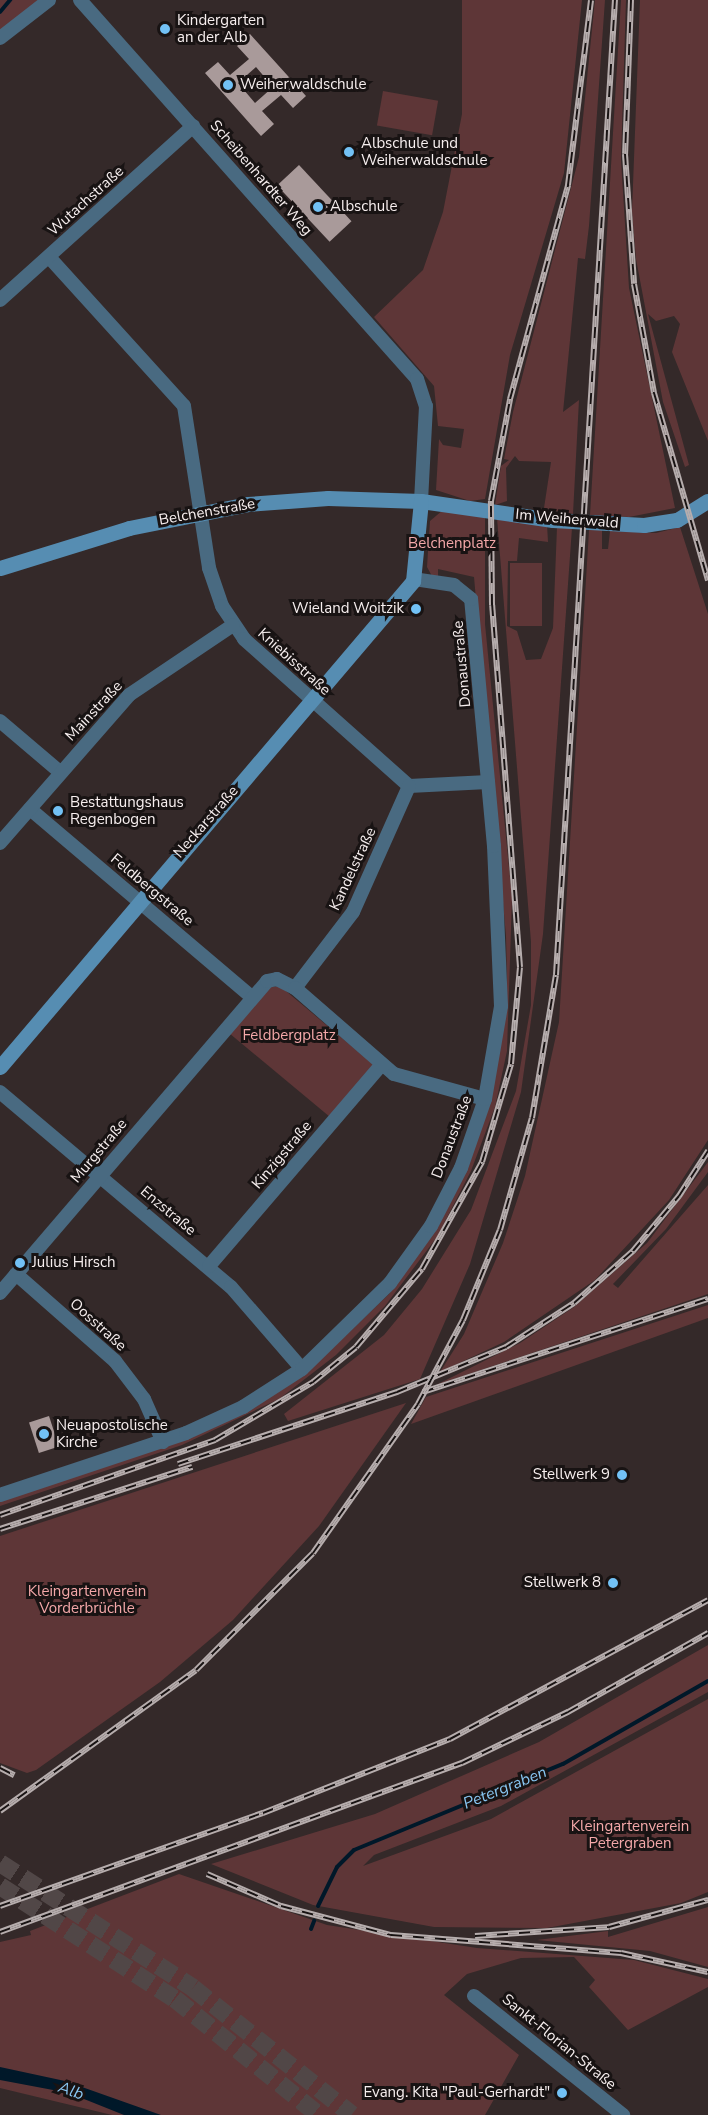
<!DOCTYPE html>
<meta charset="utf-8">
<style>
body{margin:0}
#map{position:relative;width:708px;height:2115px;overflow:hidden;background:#342929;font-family:"Nunito Sans",sans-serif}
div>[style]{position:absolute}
.green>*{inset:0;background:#5e3637;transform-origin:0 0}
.water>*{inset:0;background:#001829}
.stream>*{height:4px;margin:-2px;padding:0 2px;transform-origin:2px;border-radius:2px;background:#001829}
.building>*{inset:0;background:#a99a9a;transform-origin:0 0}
.highway-tunnel>*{height:18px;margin-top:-9px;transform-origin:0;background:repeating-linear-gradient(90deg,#514747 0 18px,transparent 0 27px)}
.street>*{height:14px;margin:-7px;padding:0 7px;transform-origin:7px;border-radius:7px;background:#496a81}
.secondary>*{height:15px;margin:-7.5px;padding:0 7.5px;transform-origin:7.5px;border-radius:7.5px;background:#568db2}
.rail>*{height:6px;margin-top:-3px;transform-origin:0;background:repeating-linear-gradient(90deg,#181313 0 11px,#b6adad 0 22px);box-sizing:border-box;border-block:2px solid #b6adad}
.dots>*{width:16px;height:16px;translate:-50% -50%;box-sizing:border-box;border:3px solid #181313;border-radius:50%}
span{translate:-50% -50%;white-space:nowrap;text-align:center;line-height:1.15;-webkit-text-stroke:6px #181313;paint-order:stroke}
.poi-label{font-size:15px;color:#f7efef}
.left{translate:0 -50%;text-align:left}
.right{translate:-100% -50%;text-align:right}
.street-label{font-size:15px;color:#f7efef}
.park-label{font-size:15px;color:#f4a8a9}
.water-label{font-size:16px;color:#88c6f2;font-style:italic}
</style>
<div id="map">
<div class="green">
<div style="clip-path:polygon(0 0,41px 0,0 32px)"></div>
<div style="clip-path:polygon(462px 0,582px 0,564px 173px,510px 355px,485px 499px,470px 501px,436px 490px,439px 439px,443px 445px,461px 448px,464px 429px,438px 426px,434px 386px,374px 317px,423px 270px,443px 212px,462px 114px)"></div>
<div style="clip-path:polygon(595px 0,605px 0,589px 226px,585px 259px,578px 258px,563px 412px,579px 400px,573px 514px,544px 508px,551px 462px,519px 461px,515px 456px,506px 468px,507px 501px,495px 505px,501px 466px,509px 460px,504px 459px,513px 412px,579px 157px)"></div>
<div style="clip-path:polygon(621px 0,626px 0,621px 160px,629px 288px,675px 508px,629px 517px,590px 515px)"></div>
<div style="clip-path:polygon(640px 0,708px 0,708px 441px,672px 352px,680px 324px,674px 316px,656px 321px,648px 314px,689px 465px,685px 467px,663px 402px,636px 259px,632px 211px)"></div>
<div style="left:383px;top:91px;width:56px;height:35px;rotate:10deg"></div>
<div style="clip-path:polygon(443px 510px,485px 516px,485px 624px,512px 898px,507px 1051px,495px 1107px,471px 1171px,437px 1237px,385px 1306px,336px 1355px,279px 1399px,182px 1445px,0 1506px,0 1501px,101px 1468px,313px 1367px,389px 1294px,463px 1174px,507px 981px,506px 936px,474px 577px,438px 569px,438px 579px,433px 578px,427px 567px,430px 521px)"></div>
<div style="clip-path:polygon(497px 518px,547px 524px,548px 542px,519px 538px,517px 561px,508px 561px,507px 626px,517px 631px,526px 660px,541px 659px,553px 628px,557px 527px,572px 528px,543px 934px,521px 1092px,470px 1264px,420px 1379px,288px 1421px,284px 1414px,384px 1335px,422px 1289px,471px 1210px,516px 1091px,531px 1005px,531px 942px)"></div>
<div style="clip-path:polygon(680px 527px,708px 614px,708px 1140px,669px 1200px,595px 1280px,504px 1342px,440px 1372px,464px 1334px,503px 1243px,525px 1176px,559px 1022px,589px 530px,602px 530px,602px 549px,608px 549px,610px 531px,656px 533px)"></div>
<div style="left:510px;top:563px;width:32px;height:63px"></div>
<div style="clip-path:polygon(280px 986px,374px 1065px,330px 1117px,229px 1033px,271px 987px)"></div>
<div style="clip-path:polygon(708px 1162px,708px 1172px,666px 1229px,613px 1284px,618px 1288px,708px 1185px,708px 1294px,436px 1385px,520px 1343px,574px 1307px,647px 1243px)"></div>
<div style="clip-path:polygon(708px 1305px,708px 1318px,411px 1424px,426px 1397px)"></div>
<div style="clip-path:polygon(406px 1403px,319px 1526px,233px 1620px,160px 1682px,36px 1770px,27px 1773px,0 1763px,0 1536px)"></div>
<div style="clip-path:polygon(708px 1645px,708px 1692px,501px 1806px,374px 1855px,363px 1866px,491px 1819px,708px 1699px,708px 1892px,681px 1903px,547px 1928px,434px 1927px,313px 1905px,211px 1864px,375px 1814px,539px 1742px)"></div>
<div style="clip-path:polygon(179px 1874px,327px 1925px,477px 1948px,634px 1960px,708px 1979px,708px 1987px,628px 2030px,589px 1987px,595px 1980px,574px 1957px,521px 1958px,467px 1974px,444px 1995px,519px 2055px,485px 2115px,112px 2115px,0 2088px,0 1942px,31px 1935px,30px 1931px)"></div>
<div style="clip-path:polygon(708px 1907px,708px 1967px,650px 1951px,537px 1940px,608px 1931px,608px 1937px)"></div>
</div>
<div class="water">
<div style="clip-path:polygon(0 2067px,65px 2081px,161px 2115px,124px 2115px,69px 2093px,0 2080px)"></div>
</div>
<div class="stream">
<div style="left:0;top:12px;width:16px;rotate:-50deg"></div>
<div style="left:318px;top:1906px;width:43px;rotate:-64deg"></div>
<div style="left:337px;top:1867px;width:24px;rotate:-45deg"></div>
<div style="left:354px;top:1850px;width:226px;rotate:-22.4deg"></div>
<div style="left:563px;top:1764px;width:167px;rotate:-29.8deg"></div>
<div style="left:311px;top:1929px;width:9px;rotate:-69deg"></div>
</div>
<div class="building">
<div style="clip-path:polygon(evenodd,250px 34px,306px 96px,293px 108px,281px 95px,262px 111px,274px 124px,261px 136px,205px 73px,218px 62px,230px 75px,249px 59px,237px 46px,250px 34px,256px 67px,273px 87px,255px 103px,238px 83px,256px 67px)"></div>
<div style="left:299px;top:165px;width:77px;height:30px;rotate:47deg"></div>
<div style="left:49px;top:1416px;width:32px;height:21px;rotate:72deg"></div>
</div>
<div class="highway-tunnel">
<div style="left:0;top:1863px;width:230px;rotate:32.9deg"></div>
<div style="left:193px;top:1988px;width:203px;rotate:38.6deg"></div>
<div style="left:0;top:1886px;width:208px;rotate:32.9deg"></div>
<div style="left:175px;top:1999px;width:185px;rotate:38.9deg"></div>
</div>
<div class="street">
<div style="left:80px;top:0;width:507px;rotate:48.36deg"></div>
<div style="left:417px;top:379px;width:28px;rotate:72deg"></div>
<div style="left:426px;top:406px;width:95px;rotate:93deg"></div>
<div style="left:0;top:38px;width:62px;rotate:-37.8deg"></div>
<div style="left:49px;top:257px;width:201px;rotate:47.8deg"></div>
<div style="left:184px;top:406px;width:164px;rotate:81.2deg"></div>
<div style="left:209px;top:568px;width:40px;rotate:71.1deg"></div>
<div style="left:222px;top:606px;width:40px;rotate:56deg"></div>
<div style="left:244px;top:639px;width:221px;rotate:41.7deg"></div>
<div style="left:409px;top:786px;width:79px;rotate:-2.9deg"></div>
<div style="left:0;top:300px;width:260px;rotate:-42deg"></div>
<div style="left:0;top:721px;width:79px;rotate:40.4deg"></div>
<div style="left:30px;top:809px;width:291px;rotate:40.3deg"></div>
<div style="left:0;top:843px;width:196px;rotate:-48.9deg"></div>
<div style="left:129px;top:695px;width:125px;rotate:-33.9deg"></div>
<div style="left:295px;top:988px;width:96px;rotate:-52.7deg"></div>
<div style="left:353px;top:912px;width:138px;rotate:-66deg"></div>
<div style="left:0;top:1092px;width:302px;rotate:40.2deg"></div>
<div style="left:231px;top:1287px;width:108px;rotate:49.1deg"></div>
<div style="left:209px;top:1266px;width:265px;rotate:-49.4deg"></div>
<div style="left:16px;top:1274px;width:132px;rotate:41.3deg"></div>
<div style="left:115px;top:1361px;width:48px;rotate:52.7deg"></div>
<div style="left:144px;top:1399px;width:47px;rotate:66.2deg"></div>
<div style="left:0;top:1293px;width:411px;rotate:-49.4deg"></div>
<div style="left:267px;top:981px;width:10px;rotate:-11deg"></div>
<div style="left:277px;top:979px;width:20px;rotate:27deg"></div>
<div style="left:295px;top:988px;width:131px;rotate:41deg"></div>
<div style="left:394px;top:1074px;width:94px;rotate:15.4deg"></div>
<div style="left:0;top:1495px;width:196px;rotate:-18.4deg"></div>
<div style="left:186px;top:1433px;width:63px;rotate:-24.5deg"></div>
<div style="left:243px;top:1407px;width:70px;rotate:-32.8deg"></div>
<div style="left:302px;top:1369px;width:123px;rotate:-44.3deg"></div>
<div style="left:390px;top:1283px;width:70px;rotate:-54.3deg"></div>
<div style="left:431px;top:1226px;width:65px;rotate:-62.7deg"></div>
<div style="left:461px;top:1168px;width:73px;rotate:-70.8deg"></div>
<div style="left:485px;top:1099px;width:94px;rotate:-80.2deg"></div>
<div style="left:501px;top:1006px;width:160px;rotate:-92.5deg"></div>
<div style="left:494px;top:846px;width:248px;rotate:-95.3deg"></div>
<div style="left:471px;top:599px;width:22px;rotate:-141deg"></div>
<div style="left:454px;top:585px;width:40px;rotate:-171.5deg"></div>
<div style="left:474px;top:1996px;width:191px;rotate:38.6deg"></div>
</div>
<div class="secondary">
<div style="left:0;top:568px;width:135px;rotate:-17.2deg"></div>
<div style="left:129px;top:528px;width:121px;rotate:-11.4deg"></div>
<div style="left:248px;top:504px;width:80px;rotate:-4.3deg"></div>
<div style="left:328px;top:498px;width:93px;rotate:1.8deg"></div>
<div style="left:421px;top:501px;width:133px;rotate:8.2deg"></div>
<div style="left:553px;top:520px;width:91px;rotate:3.1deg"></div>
<div style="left:644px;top:525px;width:33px;rotate:-9deg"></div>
<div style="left:677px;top:520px;width:36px;rotate:-32deg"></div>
<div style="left:0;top:1067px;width:638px;rotate:-49.64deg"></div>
<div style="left:413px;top:581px;width:80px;rotate:-84.3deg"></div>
</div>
<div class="rail">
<div style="left:631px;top:0;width:154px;rotate:92.2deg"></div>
<div style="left:625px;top:154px;width:130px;rotate:86deg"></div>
<div style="left:634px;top:284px;width:111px;rotate:79.6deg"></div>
<div style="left:654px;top:393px;width:195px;rotate:73.9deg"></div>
<div style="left:423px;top:1392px;width:300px;rotate:-18.1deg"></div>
<div style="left:178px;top:1464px;width:231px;rotate:-18.2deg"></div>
<div style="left:397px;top:1392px;width:118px;rotate:-22.4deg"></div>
<div style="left:506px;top:1347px;width:81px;rotate:-32.9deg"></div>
<div style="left:574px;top:1303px;width:79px;rotate:-41.4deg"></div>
<div style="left:633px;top:1251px;width:72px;rotate:-50.1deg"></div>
<div style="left:679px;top:1196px;width:54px;rotate:-57.2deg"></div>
<div style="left:0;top:1515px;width:228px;rotate:-19.2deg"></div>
<div style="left:215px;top:1440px;width:114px;rotate:-30.6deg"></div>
<div style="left:313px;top:1382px;width:55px;rotate:-39.1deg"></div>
<div style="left:356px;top:1347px;width:102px;rotate:-49.8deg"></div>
<div style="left:422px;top:1269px;width:123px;rotate:-60.7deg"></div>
<div style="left:482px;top:1162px;width:102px;rotate:-73.5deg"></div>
<div style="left:511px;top:1064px;width:97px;rotate:-84.7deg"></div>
<div style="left:520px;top:967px;width:363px;rotate:-94.4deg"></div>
<div style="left:492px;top:605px;width:104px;rotate:-90.6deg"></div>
<div style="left:491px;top:501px;width:104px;rotate:-79.4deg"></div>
<div style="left:510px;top:399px;width:222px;rotate:-74.8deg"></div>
<div style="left:568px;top:185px;width:186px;rotate:-82.9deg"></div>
<div style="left:0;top:1529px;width:202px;rotate:-17.9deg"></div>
<div style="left:0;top:1768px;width:16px;rotate:27deg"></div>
<div style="left:0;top:1811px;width:241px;rotate:-35.7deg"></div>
<div style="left:196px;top:1670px;width:165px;rotate:-45deg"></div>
<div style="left:313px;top:1553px;width:182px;rotate:-54.8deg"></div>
<div style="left:418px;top:1404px;width:95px;rotate:-61.8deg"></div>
<div style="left:463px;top:1320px;width:97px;rotate:-67.7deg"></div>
<div style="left:500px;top:1230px;width:116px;rotate:-74.1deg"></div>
<div style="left:532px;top:1118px;width:145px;rotate:-80.5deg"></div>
<div style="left:556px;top:975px;width:977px;rotate:-86.54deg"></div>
<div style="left:207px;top:1874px;width:81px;rotate:23.4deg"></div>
<div style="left:281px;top:1906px;width:114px;rotate:14.8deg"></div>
<div style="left:391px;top:1935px;width:231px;rotate:4.5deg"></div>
<div style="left:621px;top:1953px;width:89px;rotate:12.3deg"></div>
<div style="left:0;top:1906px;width:279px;rotate:-19.5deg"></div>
<div style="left:263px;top:1813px;width:201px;rotate:-21.6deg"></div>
<div style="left:450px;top:1739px;width:293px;rotate:-28.3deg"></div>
<div style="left:0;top:1932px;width:492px;rotate:-20.1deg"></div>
<div style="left:462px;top:1763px;width:118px;rotate:-25.7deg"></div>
<div style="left:568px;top:1712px;width:161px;rotate:-29.4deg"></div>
<div style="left:475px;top:1936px;width:134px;rotate:-3.8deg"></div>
<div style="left:609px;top:1927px;width:103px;rotate:-15.3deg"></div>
</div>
<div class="dots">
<div style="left:165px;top:29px;background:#72c1f5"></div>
<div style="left:228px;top:85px;background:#72c1f5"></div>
<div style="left:349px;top:152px;background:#72c1f5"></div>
<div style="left:318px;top:207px;background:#72c1f5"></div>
<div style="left:416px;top:609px;background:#72c1f5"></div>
<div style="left:58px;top:811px;background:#72c1f5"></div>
<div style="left:20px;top:1263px;background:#72c1f5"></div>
<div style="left:44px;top:1434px;background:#72c1f5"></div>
<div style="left:622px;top:1475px;background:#72c1f5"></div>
<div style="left:613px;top:1583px;background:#72c1f5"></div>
<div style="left:562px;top:2093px;background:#72c1f5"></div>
</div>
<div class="poi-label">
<span class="left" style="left:177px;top:29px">Kindergarten<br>an der Alb</span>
<span class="left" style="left:240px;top:85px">Weiherwaldschule</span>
<span class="left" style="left:361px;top:152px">Albschule und<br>Weiherwaldschule</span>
<span class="left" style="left:330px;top:207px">Albschule</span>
<span class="right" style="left:404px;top:609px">Wieland Woitzik</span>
<span class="left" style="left:70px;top:811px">Bestattungshaus<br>Regenbogen</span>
<span class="left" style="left:32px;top:1263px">Julius Hirsch</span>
<span class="left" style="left:56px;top:1434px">Neuapostolische<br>Kirche</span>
<span class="right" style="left:610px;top:1475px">Stellwerk 9</span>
<span class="right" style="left:601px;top:1583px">Stellwerk 8</span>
<span class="right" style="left:550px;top:2093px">Evang. Kita "Paul-Gerhardt"</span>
</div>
<div class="street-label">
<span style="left:261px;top:178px;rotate:49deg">Scheibenhardter Weg</span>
<span style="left:86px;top:201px;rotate:-42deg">Wutachstraße</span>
<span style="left:207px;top:512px;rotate:-10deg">Belchenstraße</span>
<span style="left:567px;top:519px;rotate:5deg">Im Weiherwald</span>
<span style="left:294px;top:662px;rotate:42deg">Kniebisstraße</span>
<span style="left:462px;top:664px;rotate:-95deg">Donaustraße</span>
<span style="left:94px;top:711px;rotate:-47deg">Mainstraße</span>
<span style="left:206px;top:822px;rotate:-49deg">Neckarstraße</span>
<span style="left:353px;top:869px;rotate:-65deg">Kandelstraße</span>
<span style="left:152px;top:890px;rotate:40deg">Feldbergstraße</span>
<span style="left:452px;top:1137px;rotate:-69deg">Donaustraße</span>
<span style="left:99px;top:1151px;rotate:-50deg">Murgstraße</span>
<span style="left:282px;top:1155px;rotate:-50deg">Kinzigstraße</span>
<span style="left:168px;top:1211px;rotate:40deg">Enzstraße</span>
<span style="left:98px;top:1325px;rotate:42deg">Oosstraße</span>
<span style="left:559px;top:2042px;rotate:39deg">Sankt-Florian-Straße</span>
</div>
<div class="park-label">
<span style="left:452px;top:544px">Belchenplatz</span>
<span style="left:289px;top:1036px">Feldbergplatz</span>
<span style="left:87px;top:1600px">Kleingartenverein<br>Vorderbrüchle</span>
<span style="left:630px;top:1835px">Kleingartenverein<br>Petergraben</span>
</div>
<div class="water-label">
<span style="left:505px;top:1788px;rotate:-22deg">Petergraben</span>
<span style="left:71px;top:2091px;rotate:19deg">Alb</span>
</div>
</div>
